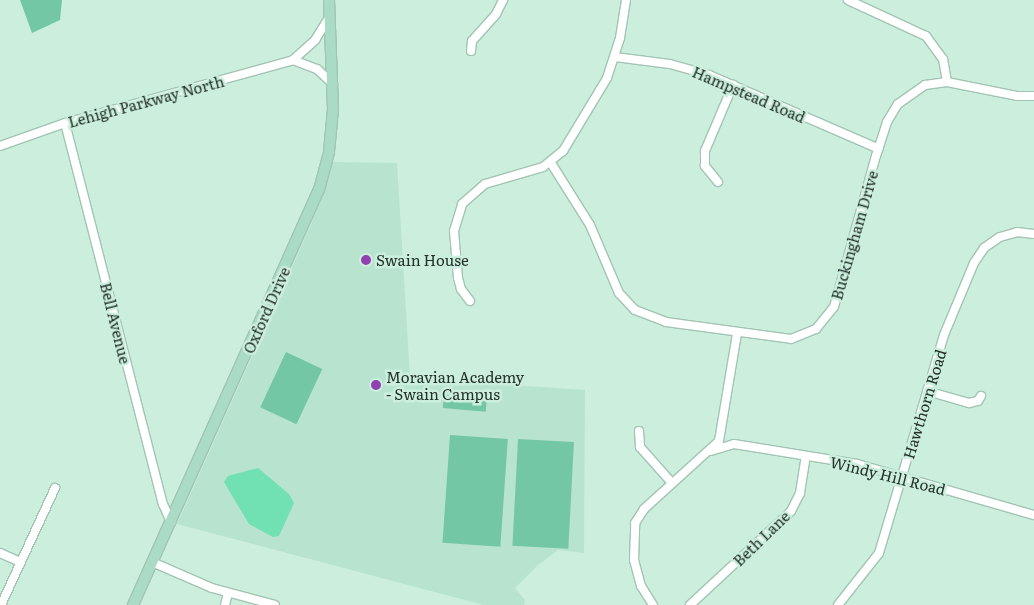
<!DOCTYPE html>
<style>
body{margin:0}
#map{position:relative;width:1034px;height:605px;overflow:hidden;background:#cbeedd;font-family:Literata,serif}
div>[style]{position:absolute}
.built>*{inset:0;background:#b8e3cf}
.green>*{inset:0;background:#74c7a4;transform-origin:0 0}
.water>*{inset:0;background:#71e0b3}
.roads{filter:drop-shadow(1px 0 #a2c4b4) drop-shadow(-1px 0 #a2c4b4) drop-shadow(0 1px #a2c4b4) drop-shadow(0 -1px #a2c4b4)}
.minor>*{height:8px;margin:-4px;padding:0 4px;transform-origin:4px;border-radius:4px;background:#fff}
.major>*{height:10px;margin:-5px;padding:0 5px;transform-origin:5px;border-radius:5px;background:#a9dbc6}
.dots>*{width:14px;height:14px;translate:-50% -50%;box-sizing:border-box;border:2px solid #cbeedd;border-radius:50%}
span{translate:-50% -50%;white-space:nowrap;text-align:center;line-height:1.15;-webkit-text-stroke:5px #cbeedd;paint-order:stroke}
.street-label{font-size:15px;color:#23302a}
.poi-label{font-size:15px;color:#23302a}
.left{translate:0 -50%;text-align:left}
</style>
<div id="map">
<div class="built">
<div style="clip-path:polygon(332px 162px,397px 163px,410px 378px,585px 390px,584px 553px,558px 550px,538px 565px,515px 588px,525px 600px,524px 605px,484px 605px,177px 524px,313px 220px)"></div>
</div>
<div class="green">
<div style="clip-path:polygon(20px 0,62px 0,60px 20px,32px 33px)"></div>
<div style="left:286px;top:352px;width:40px;height:61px;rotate:25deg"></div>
<div style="left:444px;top:395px;width:43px;height:13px;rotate:5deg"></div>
<div style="left:450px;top:435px;width:58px;height:108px;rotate:4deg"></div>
<div style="left:518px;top:439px;width:56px;height:107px;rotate:3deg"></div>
</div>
<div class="water">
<div style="clip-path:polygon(258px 468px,289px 494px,294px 503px,279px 536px,273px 537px,249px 524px,224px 482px,228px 476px)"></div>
</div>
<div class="roads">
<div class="minor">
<div style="left:848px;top:0;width:86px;rotate:24.8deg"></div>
<div style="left:926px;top:36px;width:29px;rotate:54deg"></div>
<div style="left:943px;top:59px;width:23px;rotate:80deg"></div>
<div style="left:471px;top:51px;width:10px;rotate:-84deg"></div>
<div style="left:472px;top:41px;width:36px;rotate:-48deg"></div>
<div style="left:496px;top:14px;width:16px;rotate:-63deg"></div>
<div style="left:615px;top:57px;width:55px;rotate:7.3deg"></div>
<div style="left:670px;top:64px;width:41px;rotate:15.8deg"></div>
<div style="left:709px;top:75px;width:185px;rotate:23.5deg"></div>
<div style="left:293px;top:60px;width:30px;rotate:-42deg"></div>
<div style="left:315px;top:40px;width:28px;rotate:-58deg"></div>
<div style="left:65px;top:123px;width:393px;rotate:75.6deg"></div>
<div style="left:163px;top:504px;width:20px;rotate:66deg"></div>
<div style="left:0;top:146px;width:69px;rotate:-19.5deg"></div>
<div style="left:65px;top:123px;width:237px;rotate:-15.4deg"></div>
<div style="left:293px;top:60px;width:26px;rotate:21deg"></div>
<div style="left:317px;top:69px;width:22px;rotate:43deg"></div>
<div style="left:551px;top:163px;width:73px;rotate:57.8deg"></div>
<div style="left:590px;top:225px;width:74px;rotate:66.9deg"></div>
<div style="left:619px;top:293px;width:23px;rotate:47deg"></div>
<div style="left:635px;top:310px;width:33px;rotate:21deg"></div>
<div style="left:666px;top:322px;width:126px;rotate:7.7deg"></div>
<div style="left:791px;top:339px;width:27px;rotate:-22deg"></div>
<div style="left:816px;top:329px;width:28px;rotate:-51deg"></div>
<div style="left:834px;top:307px;width:157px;rotate:-74.5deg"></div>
<div style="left:876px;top:156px;width:36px;rotate:-72deg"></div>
<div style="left:887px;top:122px;width:21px;rotate:-59deg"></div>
<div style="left:898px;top:104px;width:33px;rotate:-35deg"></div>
<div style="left:925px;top:85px;width:22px;rotate:-8deg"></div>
<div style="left:947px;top:82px;width:71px;rotate:11.3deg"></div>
<div style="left:1017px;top:96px;width:17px"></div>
<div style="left:718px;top:182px;width:21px;rotate:-129deg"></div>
<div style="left:705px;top:166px;width:15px;rotate:-90deg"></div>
<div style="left:705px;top:151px;width:72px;rotate:-67deg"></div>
<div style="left:470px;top:301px;width:15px;rotate:-127deg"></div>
<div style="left:461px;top:289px;width:11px;rotate:-105deg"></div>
<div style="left:458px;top:278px;width:47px;rotate:-94.9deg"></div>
<div style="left:454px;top:231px;width:28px;rotate:-73deg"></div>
<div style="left:462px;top:204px;width:30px;rotate:-41deg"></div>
<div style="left:485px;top:184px;width:60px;rotate:-16.3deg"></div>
<div style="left:543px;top:167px;width:26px;rotate:-39deg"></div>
<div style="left:563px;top:151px;width:85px;rotate:-58.9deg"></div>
<div style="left:607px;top:78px;width:42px;rotate:-72deg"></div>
<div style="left:620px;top:38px;width:38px;rotate:-81deg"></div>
<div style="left:927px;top:391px;width:44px;rotate:15.9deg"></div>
<div style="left:969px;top:403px;width:9px;rotate:-13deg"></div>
<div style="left:978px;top:401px;width:6px;rotate:-59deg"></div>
<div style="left:639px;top:431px;width:16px;rotate:86deg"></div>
<div style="left:640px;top:447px;width:48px;rotate:48.4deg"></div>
<div style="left:711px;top:451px;width:24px;rotate:-17deg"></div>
<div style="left:734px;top:444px;width:125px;rotate:9.2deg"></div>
<div style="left:857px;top:464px;width:184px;rotate:16.1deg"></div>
<div style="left:0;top:553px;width:22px;rotate:24deg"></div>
<div style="left:152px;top:562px;width:65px;rotate:23.4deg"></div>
<div style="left:212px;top:588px;width:65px;rotate:15.1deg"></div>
<div style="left:1px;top:605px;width:129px;rotate:-65.2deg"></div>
<div style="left:225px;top:605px;width:12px;rotate:-76deg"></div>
<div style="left:653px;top:605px;width:22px;rotate:-122deg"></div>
<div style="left:641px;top:586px;width:27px;rotate:-105deg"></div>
<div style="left:634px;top:560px;width:37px;rotate:-88deg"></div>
<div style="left:635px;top:523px;width:17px;rotate:-57deg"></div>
<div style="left:644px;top:509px;width:101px;rotate:-42.2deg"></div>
<div style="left:719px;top:441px;width:109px;rotate:-80.5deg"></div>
<div style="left:690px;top:605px;width:138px;rotate:-42.9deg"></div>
<div style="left:791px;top:511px;width:20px;rotate:-63deg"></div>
<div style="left:800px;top:493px;width:37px;rotate:-81deg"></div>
<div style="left:838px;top:605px;width:66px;rotate:-51.7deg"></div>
<div style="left:879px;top:553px;width:227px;rotate:-73.4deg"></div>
<div style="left:944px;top:335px;width:78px;rotate:-67.4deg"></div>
<div style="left:974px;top:263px;width:18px;rotate:-56deg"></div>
<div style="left:984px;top:248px;width:19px;rotate:-35deg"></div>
<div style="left:1000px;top:237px;width:18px;rotate:-16deg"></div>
<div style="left:1017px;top:232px;width:17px;rotate:7deg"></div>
</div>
<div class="major">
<div style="left:133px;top:605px;width:455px;rotate:-65.9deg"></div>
<div style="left:319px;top:190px;width:39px;rotate:-75deg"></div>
<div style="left:329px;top:152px;width:43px;rotate:-84.7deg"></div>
<div style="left:333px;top:109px;width:109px;rotate:-92.1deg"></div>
</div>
</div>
<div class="dots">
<div style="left:366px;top:260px;background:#9040b0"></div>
<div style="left:376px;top:385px;background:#9040b0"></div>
</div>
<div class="street-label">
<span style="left:749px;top:94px;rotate:23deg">Hampstead Road</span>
<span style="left:146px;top:101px;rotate:-15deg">Lehigh Parkway North</span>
<span style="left:854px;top:235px;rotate:-74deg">Buckingham Drive</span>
<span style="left:266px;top:310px;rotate:-66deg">Oxford Drive</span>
<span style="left:116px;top:323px;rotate:76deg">Bell Avenue</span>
<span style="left:924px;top:404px;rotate:-73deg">Hawthorn Road</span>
<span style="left:888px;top:475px;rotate:14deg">Windy Hill Road</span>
<span style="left:761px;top:538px;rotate:-44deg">Beth Lane</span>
</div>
<div class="poi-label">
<span class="left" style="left:376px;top:260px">Swain House</span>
<span class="left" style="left:386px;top:385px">Moravian Academy<br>- Swain Campus</span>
</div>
</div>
